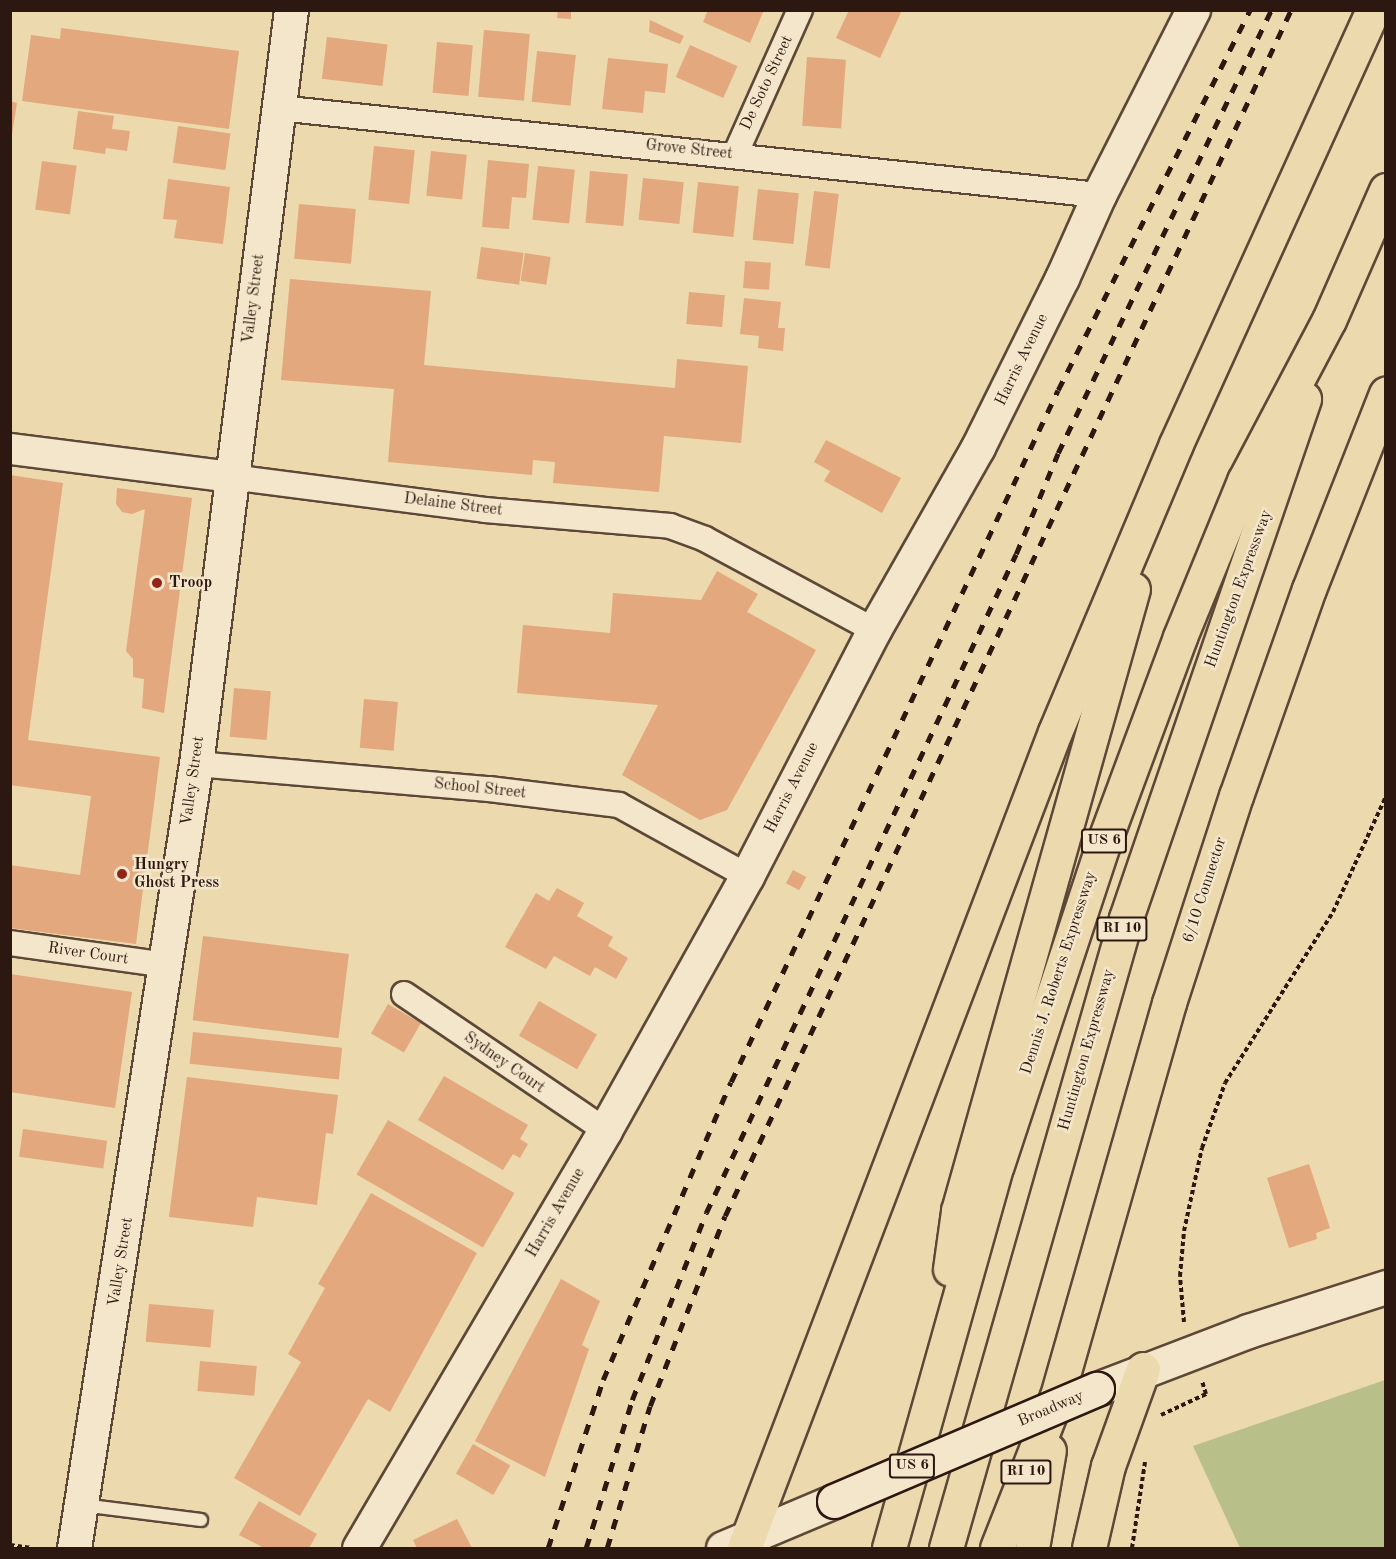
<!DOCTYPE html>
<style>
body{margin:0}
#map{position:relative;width:1396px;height:1559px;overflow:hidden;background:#ecd9ae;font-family:"Old Standard TT",serif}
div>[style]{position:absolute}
.green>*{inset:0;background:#b9bf89}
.building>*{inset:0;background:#e3a87d;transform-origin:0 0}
.path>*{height:4px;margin-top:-2px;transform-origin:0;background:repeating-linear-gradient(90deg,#2d1811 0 4.5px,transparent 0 7.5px)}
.roads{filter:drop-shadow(2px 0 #5d4838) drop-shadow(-2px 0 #5d4838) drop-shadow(0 2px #5d4838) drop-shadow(0 -2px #5d4838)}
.service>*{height:12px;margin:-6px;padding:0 6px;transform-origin:6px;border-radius:6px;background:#f3e6ca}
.minor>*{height:24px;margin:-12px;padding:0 12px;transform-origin:12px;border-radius:12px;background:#f3e6ca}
.tertiary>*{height:30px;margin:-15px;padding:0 15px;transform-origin:15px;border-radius:15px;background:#f3e6ca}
.secondary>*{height:33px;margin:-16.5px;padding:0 16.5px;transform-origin:16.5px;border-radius:16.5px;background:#f3e6ca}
.motorway>*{height:33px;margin:-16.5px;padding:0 16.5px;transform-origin:16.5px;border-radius:16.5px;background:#ecd9ae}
.rail>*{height:4.5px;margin-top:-2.25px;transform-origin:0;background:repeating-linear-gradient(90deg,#2d1811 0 10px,transparent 0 20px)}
.bridges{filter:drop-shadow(2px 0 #2d1811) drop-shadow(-2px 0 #2d1811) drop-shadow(0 2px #2d1811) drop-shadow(0 -2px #2d1811)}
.secondary-bridge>*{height:33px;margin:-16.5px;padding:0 16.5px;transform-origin:16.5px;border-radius:16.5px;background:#f3e6ca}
.dots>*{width:16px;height:16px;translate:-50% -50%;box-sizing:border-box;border:3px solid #f3e6ca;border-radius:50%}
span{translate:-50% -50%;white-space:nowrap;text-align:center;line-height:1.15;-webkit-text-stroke:5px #f3e6ca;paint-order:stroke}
.shield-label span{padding:2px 4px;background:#f3e6ca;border:2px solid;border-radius:4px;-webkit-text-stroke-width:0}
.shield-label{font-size:15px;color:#2d1811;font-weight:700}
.street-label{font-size:16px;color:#2d1811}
.poi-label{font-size:16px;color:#2d1811;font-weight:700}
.left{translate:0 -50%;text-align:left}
.frame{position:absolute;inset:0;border:12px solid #2d1811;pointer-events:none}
</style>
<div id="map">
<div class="green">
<div style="clip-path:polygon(1385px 1380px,1385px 1548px,1240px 1548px,1193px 1446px)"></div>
</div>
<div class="building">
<div style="clip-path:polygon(558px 10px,571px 10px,571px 19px,557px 18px)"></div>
<div style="clip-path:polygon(708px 10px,764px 10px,750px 43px,703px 22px)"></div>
<div style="clip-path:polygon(849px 10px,902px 10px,880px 58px,836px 38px)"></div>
<div style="clip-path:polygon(650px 20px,684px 36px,680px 44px,649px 32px)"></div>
<div style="clip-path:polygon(61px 28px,239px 51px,229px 129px,22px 101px,31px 35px,60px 39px)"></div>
<div style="left:484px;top:30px;width:46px;height:67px;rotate:5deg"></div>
<div style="left:327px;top:37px;width:61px;height:42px;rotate:7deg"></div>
<div style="left:437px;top:42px;width:36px;height:51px;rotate:5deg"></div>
<div style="left:690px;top:45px;width:52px;height:35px;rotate:24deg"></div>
<div style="left:537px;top:51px;width:39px;height:51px;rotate:6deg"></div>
<div style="left:807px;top:57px;width:39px;height:69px;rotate:4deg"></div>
<div style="clip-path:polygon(608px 58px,668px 64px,665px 93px,645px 91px,643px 113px,602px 109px)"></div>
<div style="clip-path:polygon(10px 101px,17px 103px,12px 134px,10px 134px)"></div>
<div style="clip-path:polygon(78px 111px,114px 116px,112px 129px,130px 131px,127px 151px,106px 148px,105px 154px,73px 149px)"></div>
<div style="left:178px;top:126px;width:53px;height:37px;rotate:8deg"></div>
<div style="left:374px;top:146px;width:41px;height:54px;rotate:6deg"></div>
<div style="left:431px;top:151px;width:36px;height:45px;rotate:6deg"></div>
<div style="clip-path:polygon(488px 160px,529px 164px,526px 198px,512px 197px,509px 229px,482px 227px)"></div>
<div style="left:42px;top:161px;width:35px;height:49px;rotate:8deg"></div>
<div style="left:538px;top:166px;width:37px;height:54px;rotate:6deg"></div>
<div style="left:590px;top:171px;width:38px;height:52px;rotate:5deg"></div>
<div style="left:643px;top:178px;width:41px;height:42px;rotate:6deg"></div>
<div style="clip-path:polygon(168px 179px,230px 187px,223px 244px,174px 238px,177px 220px,163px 219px)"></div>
<div style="left:698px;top:182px;width:41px;height:51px;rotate:6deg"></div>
<div style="left:758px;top:189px;width:41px;height:51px;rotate:6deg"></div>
<div style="left:814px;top:191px;width:25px;height:75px;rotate:7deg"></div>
<div style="left:299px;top:204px;width:57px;height:55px;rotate:5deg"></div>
<div style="left:481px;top:247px;width:43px;height:32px;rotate:8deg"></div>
<div style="left:525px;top:253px;width:26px;height:28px;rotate:9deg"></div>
<div style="left:745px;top:261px;width:26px;height:27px;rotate:4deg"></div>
<div style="clip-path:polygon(290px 279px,431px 291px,424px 365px,675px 388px,677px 359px,748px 366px,741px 443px,664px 436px,659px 492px,553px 483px,555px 462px,533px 460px,532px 475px,388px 462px,394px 389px,281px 380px)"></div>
<div style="left:689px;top:292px;width:36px;height:32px;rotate:5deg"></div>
<div style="clip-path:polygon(744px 298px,781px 302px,778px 328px,785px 328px,783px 351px,758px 348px,759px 336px,740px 334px)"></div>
<div style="clip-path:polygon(826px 440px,901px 478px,882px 513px,824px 481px,830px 471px,814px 462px)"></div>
<div style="clip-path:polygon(10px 475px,63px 483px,28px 740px,160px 757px,136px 944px,10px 928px,10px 865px,80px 875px,91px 796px,10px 785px)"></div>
<div style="clip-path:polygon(117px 488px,192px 498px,164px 713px,142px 708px,144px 679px,133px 677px,133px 659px,126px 651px,145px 509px,132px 514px,122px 512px,116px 504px)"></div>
<div style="clip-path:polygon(717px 571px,758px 594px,747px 612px,816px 650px,727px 810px,700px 820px,622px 775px,658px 705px,517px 693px,523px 625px,610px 633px,613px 593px,701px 600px)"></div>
<div style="left:234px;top:688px;width:37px;height:49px;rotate:5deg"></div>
<div style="left:364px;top:699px;width:34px;height:49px;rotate:5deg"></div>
<div style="left:793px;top:870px;width:15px;height:15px;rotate:28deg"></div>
<div style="clip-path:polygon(557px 888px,584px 903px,577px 916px,613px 937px,608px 946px,628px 958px,616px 979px,595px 967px,590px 976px,554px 956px,546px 969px,505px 947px,536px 893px,549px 901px)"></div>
<div style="left:203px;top:936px;width:147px;height:85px;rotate:7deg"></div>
<div style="clip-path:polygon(10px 974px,132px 992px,115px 1108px,10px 1092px)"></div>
<div style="left:539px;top:1001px;width:67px;height:40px;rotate:30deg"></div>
<div style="left:388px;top:1004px;width:38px;height:34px;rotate:30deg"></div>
<div style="left:193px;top:1032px;width:150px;height:32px;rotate:6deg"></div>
<div style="clip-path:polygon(444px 1076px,528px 1125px,520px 1139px,528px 1144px,520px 1158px,513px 1154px,503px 1170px,418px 1120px)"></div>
<div style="clip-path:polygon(187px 1077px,338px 1095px,333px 1134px,326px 1133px,317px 1205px,257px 1197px,253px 1227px,169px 1217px)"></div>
<div style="left:388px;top:1120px;width:146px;height:63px;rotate:30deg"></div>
<div style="left:23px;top:1129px;width:85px;height:28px;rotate:8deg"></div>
<div style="clip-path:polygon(1309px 1164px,1330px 1228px,1316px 1233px,1317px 1239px,1289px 1248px,1267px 1178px)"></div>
<div style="clip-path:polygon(371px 1193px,477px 1253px,390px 1412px,368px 1399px,300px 1516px,234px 1478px,301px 1362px,288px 1354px,325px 1288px,318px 1284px)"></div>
<div style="clip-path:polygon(561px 1279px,600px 1301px,582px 1345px,589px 1349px,545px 1477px,475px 1441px)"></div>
<div style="left:149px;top:1304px;width:65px;height:38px;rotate:5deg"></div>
<div style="left:200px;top:1361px;width:57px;height:30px;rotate:5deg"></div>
<div style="left:473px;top:1444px;width:43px;height:34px;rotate:30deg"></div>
<div style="clip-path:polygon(259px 1501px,317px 1534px,309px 1548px,264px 1548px,239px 1535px)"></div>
<div style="clip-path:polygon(457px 1519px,472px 1548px,417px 1548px,413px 1540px)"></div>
</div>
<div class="path">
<div style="left:1184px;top:1322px;width:46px;rotate:-95deg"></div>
<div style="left:1180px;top:1276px;width:45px;rotate:-84.9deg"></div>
<div style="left:1184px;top:1231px;width:85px;rotate:-77.8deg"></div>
<div style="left:1202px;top:1148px;width:69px;rotate:-70.5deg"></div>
<div style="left:1225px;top:1083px;width:202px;rotate:-57.7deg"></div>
<div style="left:1333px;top:912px;width:128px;rotate:-65.4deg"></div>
<div style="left:1161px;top:1415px;width:50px;rotate:-25deg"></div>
<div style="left:1206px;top:1394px;width:14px;rotate:-107deg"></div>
<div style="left:10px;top:1545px;width:22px;rotate:8deg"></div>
<div style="left:1132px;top:1548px;width:87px;rotate:-81.4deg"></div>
</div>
<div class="roads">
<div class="service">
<div style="left:82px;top:1505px;width:120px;rotate:7.2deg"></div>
</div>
<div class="minor">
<div style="left:279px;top:108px;width:825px;rotate:6.06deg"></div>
<div style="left:735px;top:155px;width:159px;rotate:-65.9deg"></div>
<div style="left:231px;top:477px;width:256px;rotate:7.4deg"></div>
<div style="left:485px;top:510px;width:186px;rotate:4.9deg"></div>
<div style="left:670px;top:526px;width:37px;rotate:20deg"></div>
<div style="left:705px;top:539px;width:192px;rotate:28.3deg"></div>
<div style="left:196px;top:764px;width:294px;rotate:4.9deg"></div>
<div style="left:489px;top:789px;width:131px;rotate:7deg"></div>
<div style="left:619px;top:805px;width:146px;rotate:29deg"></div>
<div style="left:10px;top:943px;width:158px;rotate:8deg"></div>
<div style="left:404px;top:994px;width:243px;rotate:34.1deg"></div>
</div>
<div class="tertiary">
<div style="left:10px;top:449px;width:223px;rotate:7.2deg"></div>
</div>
<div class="secondary">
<div style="left:1097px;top:1389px;width:162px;rotate:-21deg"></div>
<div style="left:1248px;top:1331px;width:145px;rotate:-17.7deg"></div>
<div style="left:74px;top:1548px;width:793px;rotate:-81.16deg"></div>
<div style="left:196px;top:764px;width:760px;rotate:-82.82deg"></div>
<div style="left:359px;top:1548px;width:485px;rotate:-59.5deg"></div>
<div style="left:605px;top:1130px;width:291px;rotate:-60.8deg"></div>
<div style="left:747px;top:876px;width:277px;rotate:-62.7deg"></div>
<div style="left:874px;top:630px;width:210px;rotate:-60.4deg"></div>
<div style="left:978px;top:447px;width:189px;rotate:-63.6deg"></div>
<div style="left:1062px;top:278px;width:91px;rotate:-66deg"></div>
<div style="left:1099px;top:195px;width:208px;rotate:-63.1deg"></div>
<div style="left:723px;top:1548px;width:121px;rotate:-22.9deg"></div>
</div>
<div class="motorway">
<div style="left:950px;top:1269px;width:59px;rotate:-82.1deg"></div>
<div style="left:958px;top:1211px;width:646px;rotate:-74.29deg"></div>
<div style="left:744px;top:1548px;width:873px;rotate:-69.14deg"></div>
<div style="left:1055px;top:732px;width:312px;rotate:-67.2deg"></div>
<div style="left:1176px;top:444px;width:477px;rotate:-65.6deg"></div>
<div style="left:889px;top:1548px;width:398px;rotate:-74.3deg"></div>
<div style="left:997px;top:1165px;width:335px;rotate:-71.7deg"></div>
<div style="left:1102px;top:847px;width:224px;rotate:-69.6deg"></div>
<div style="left:1180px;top:637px;width:169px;rotate:-67.7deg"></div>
<div style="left:1244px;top:481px;width:182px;rotate:-62.2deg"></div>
<div style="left:1329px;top:320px;width:142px;rotate:-66.3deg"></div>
<div style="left:946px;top:1548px;width:655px;rotate:-74.05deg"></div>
<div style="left:1126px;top:918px;width:549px;rotate:-71.07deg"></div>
<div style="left:997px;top:1548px;width:163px;rotate:-68.5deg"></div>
<div style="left:1057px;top:1396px;width:409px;rotate:-74.1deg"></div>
<div style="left:1169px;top:1003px;width:218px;rotate:-72.1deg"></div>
<div style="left:1236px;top:796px;width:219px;rotate:-70.6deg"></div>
<div style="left:1309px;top:589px;width:210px;rotate:-68.5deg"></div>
<div style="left:1032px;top:1548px;width:99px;rotate:-80.2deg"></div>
<div style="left:1089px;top:1548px;width:84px;rotate:-77deg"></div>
<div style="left:1108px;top:1466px;width:103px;rotate:-70.2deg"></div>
</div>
</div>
<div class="rail">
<div style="left:548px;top:1548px;width:177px;rotate:-71.9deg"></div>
<div style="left:603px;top:1380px;width:324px;rotate:-66.8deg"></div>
<div style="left:731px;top:1082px;width:765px;rotate:-64.71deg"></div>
<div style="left:1058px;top:390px;width:426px;rotate:-63.2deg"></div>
<div style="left:586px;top:1548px;width:155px;rotate:-72.7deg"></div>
<div style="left:632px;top:1400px;width:201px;rotate:-68.4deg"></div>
<div style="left:706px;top:1213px;width:728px;rotate:-64.81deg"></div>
<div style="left:1016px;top:554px;width:109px;rotate:-67.4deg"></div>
<div style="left:1058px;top:453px;width:492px;rotate:-64.3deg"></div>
<div style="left:607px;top:1548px;width:148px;rotate:-73.2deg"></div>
<div style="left:650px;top:1406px;width:204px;rotate:-68.5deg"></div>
<div style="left:725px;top:1216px;width:1332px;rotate:-64.86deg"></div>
</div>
<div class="bridges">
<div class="secondary-bridge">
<div style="left:834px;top:1501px;width:286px;rotate:-23.1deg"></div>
</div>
</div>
<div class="dots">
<div style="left:157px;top:583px;background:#8f2418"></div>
<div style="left:122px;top:874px;background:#8f2418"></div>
</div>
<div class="shield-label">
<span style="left:1104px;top:841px">US 6</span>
<span style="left:1122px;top:929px">RI 10</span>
<span style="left:912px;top:1466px">US 6</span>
<span style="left:1026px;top:1472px">RI 10</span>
</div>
<div class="street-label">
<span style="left:767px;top:83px;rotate:-65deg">De Soto Street</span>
<span style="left:689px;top:150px;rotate:6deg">Grove Street</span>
<span style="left:254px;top:299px;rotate:-83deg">Valley Street</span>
<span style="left:1022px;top:360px;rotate:-64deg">Harris Avenue</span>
<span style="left:453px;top:505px;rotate:7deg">Delaine Street</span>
<span style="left:1239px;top:589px;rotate:-70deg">Huntington Expressway</span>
<span style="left:193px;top:781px;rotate:-82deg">Valley Street</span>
<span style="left:792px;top:788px;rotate:-63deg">Harris Avenue</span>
<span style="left:480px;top:789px;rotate:6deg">School Street</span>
<span style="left:1205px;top:890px;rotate:-72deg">6/10 Connector</span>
<span style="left:88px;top:954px;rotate:8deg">River Court</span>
<span style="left:1059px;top:973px;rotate:-72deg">Dennis J. Roberts Expressway</span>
<span style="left:1087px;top:1050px;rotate:-74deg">Huntington Expressway</span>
<span style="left:504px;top:1063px;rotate:35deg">Sydney Court</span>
<span style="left:556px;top:1213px;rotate:-60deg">Harris Avenue</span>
<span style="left:121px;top:1262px;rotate:-81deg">Valley Street</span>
<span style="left:1051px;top:1409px;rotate:-23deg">Broadway</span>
</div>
<div class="poi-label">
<span class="left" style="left:169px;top:583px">Troop</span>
<span class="left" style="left:134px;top:874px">Hungry<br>Ghost Press</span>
</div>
<div class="frame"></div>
</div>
